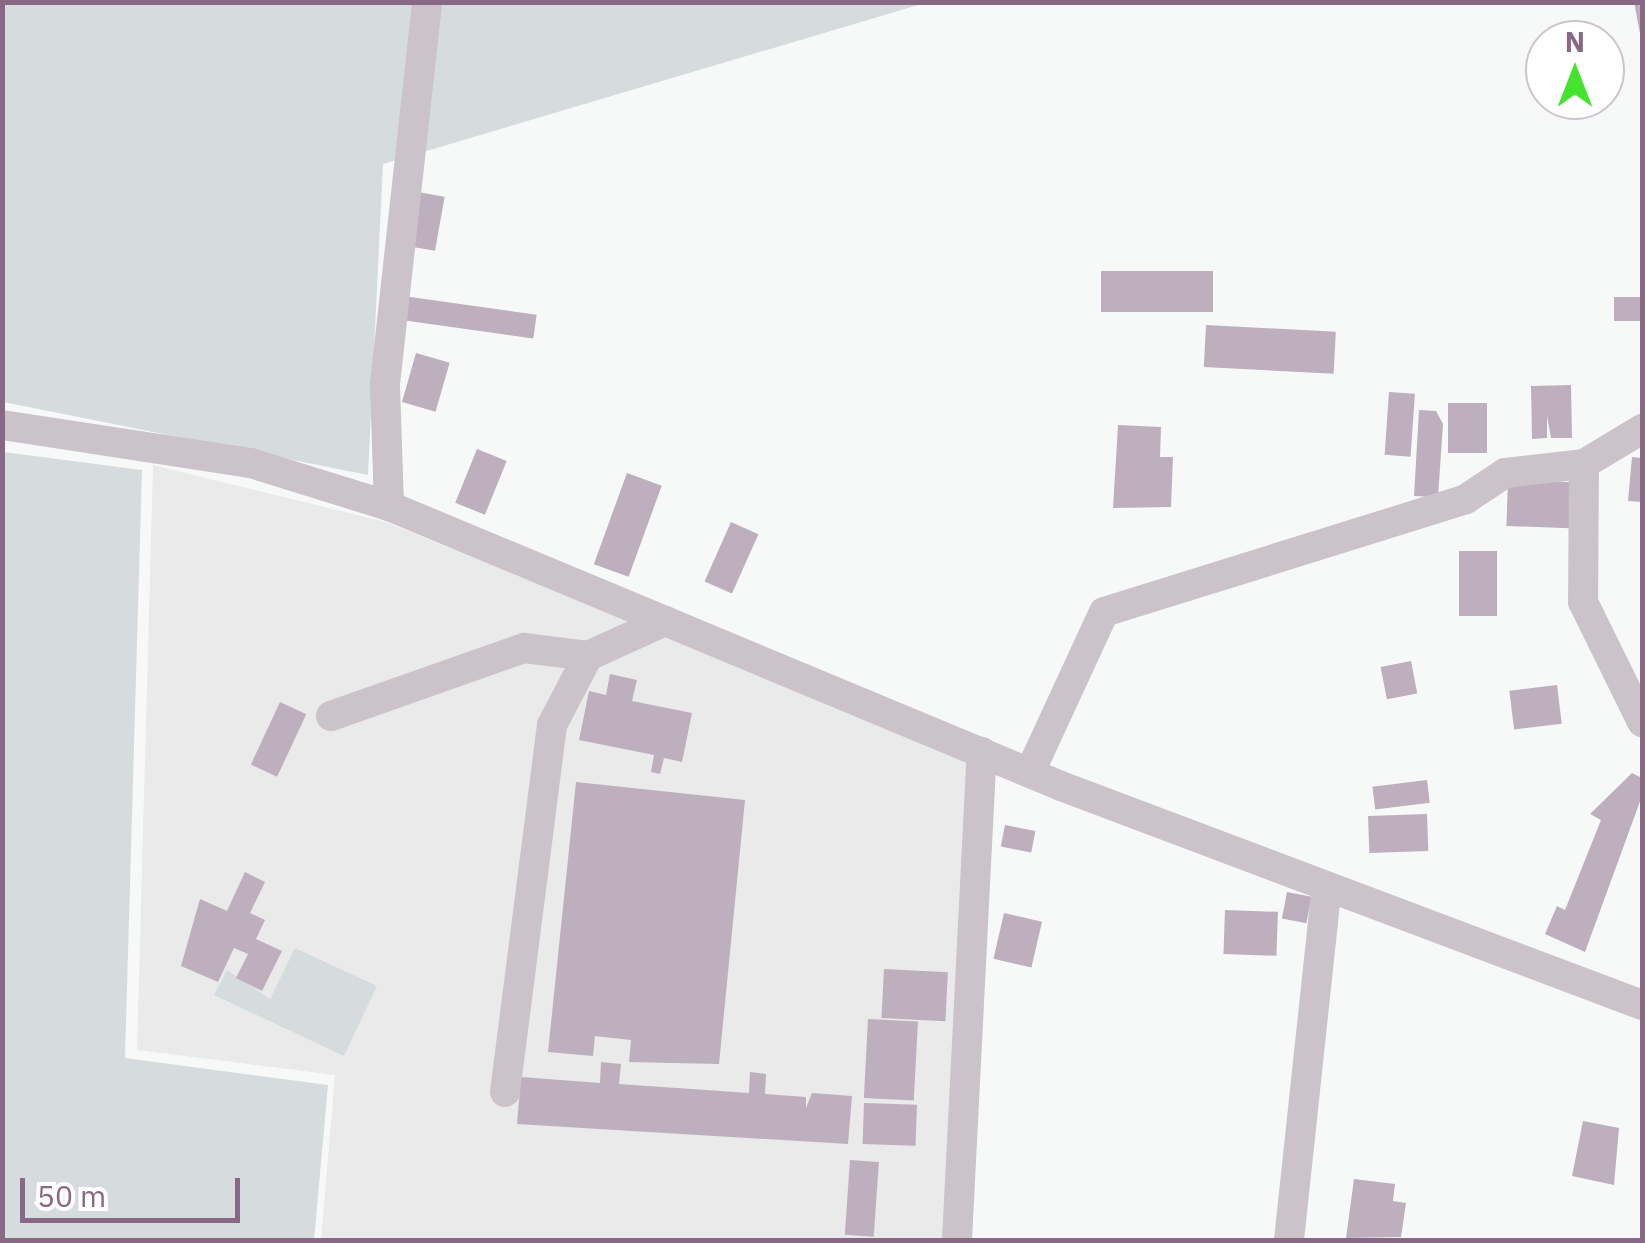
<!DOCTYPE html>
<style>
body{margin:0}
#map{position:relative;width:1645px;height:1243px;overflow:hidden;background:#f7f9f9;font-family:"IBM Plex Sans",sans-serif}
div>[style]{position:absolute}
.built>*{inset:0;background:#eaeaeb}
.green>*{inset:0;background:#d6dcde}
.building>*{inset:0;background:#bdafbd;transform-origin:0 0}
.minor>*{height:30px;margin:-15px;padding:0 15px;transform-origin:15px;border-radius:15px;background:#cbc2ca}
span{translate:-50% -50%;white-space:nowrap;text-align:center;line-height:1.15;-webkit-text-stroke:10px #fff;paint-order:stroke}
.frame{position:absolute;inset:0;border:5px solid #886885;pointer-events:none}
.north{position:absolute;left:1525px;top:20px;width:100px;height:100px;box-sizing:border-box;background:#fff;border:2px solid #cfc3ce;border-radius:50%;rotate:0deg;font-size:28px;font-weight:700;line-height:40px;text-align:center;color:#886885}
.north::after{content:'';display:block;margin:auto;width:35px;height:45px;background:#44e32d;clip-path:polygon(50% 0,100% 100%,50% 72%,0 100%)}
.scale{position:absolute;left:20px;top:1178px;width:220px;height:45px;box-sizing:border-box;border:5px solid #886885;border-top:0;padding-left:12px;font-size:30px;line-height:35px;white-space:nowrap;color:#886885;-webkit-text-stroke:8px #fff;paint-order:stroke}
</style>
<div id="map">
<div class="built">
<div style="clip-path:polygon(153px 465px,386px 522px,971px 760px,945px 1240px,321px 1240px,335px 1075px,137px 1050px)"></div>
</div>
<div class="green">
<div style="clip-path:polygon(2px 3px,925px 3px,383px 164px,368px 475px,3px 402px)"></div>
<div style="clip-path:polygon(3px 452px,142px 470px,125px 1058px,328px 1085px,314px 1240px,3px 1240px)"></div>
<div style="clip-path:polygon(295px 948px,377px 986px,344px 1056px,214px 995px,227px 970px,270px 999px)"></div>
</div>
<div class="building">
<div style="clip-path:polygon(1634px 2px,1642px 2px,1642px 39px,1641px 39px)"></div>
<div style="left:418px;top:192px;width:27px;height:55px;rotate:10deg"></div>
<div style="left:1101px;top:271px;width:112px;height:41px"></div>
<div style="left:396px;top:295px;width:142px;height:24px;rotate:8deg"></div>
<div style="left:1614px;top:297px;width:28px;height:24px"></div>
<div style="left:1206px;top:325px;width:130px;height:42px;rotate:3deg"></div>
<div style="left:416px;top:353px;width:35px;height:51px;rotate:16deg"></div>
<div style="clip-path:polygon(1571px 385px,1572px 438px,1551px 438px,1547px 416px,1547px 438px,1532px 439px,1531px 386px)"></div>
<div style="left:1389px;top:392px;width:26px;height:63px;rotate:4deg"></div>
<div style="left:1448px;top:403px;width:39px;height:50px"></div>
<div style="clip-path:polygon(1419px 410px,1436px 411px,1443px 424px,1438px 497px,1414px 496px)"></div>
<div style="clip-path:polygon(1118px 425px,1161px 427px,1160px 457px,1173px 457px,1171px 507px,1113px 508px)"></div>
<div style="left:477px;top:449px;width:32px;height:58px;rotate:22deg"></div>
<div style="clip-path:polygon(1632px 457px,1642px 458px,1642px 502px,1628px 501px)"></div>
<div style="left:627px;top:473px;width:37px;height:97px;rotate:20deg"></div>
<div style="left:1508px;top:480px;width:70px;height:46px;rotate:2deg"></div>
<div style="left:731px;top:522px;width:30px;height:65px;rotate:24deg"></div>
<div style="left:1459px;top:551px;width:38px;height:65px"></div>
<div style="left:1411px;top:661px;width:33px;height:31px;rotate:79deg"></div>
<div style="clip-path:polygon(610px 674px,637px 680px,632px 701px,692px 713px,682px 762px,664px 758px,660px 774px,651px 772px,654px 755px,579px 740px,589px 691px,606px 695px)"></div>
<div style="left:1557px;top:685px;width:39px;height:48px;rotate:83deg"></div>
<div style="left:280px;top:702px;width:29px;height:69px;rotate:25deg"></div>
<div style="clip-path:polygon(1632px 773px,1642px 778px,1642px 796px,1585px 952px,1545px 934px,1557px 906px,1565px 910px,1601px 820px,1590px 814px)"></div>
<div style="left:1427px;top:780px;width:23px;height:55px;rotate:83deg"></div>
<div style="clip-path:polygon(576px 782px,745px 800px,719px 1064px,629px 1062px,631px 1040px,595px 1036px,593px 1056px,548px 1052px)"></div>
<div style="left:1427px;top:814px;width:37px;height:59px;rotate:88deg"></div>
<div style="left:1005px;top:825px;width:31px;height:22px;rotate:11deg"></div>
<div style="clip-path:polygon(245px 872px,265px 882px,250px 913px,265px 920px,256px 939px,282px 951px,262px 991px,236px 978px,248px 954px,234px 948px,218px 982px,181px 966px,200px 899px,227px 911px)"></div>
<div style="left:1287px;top:892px;width:25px;height:27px;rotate:11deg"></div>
<div style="left:1225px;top:910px;width:53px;height:44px;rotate:2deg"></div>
<div style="left:1004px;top:913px;width:39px;height:47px;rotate:13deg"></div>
<div style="left:884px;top:969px;width:64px;height:49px;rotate:3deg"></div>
<div style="left:868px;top:1019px;width:50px;height:79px;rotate:3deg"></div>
<div style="clip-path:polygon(601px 1062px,621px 1064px,619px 1084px,749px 1093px,750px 1072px,766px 1074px,765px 1094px,806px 1097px,806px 1108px,812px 1093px,852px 1096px,848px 1144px,517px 1124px,521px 1077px,600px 1083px)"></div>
<div style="left:864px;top:1103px;width:53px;height:41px;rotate:2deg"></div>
<div style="clip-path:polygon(1583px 1121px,1619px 1128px,1614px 1185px,1572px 1176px)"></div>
<div style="left:850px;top:1160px;width:29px;height:75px;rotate:4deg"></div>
<div style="clip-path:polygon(1354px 1179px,1395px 1184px,1393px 1201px,1406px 1203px,1401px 1237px,1346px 1238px)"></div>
</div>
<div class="minor">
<div style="left:2px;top:425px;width:252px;rotate:8.7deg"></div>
<div style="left:251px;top:463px;width:145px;rotate:17.3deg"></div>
<div style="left:389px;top:506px;width:728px;rotate:22.62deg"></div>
<div style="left:1061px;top:786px;width:621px;rotate:20.65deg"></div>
<div style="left:1584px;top:464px;width:138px;rotate:90.4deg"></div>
<div style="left:1583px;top:602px;width:134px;rotate:63.8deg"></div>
<div style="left:389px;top:506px;width:122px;rotate:-91.9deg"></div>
<div style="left:385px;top:384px;width:384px;rotate:-83.7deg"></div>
<div style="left:331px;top:716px;width:205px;rotate:-19.4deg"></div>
<div style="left:524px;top:648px;width:64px;rotate:7.1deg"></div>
<div style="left:1030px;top:772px;width:176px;rotate:-65.2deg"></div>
<div style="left:1104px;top:612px;width:379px;rotate:-17.3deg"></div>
<div style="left:1466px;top:499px;width:47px;rotate:-33.7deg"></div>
<div style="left:1505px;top:473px;width:80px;rotate:-6.5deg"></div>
<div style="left:1584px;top:464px;width:68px;rotate:-31.1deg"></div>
<div style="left:505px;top:1092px;width:370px;rotate:-82.7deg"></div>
<div style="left:552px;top:725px;width:78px;rotate:-62.4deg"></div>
<div style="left:588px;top:656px;width:85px;rotate:-24.4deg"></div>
<div style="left:957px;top:1240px;width:489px;rotate:-87.1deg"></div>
<div style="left:1289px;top:1240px;width:355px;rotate:-83.9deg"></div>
</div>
<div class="frame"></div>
<div class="north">N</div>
<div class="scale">50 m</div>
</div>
